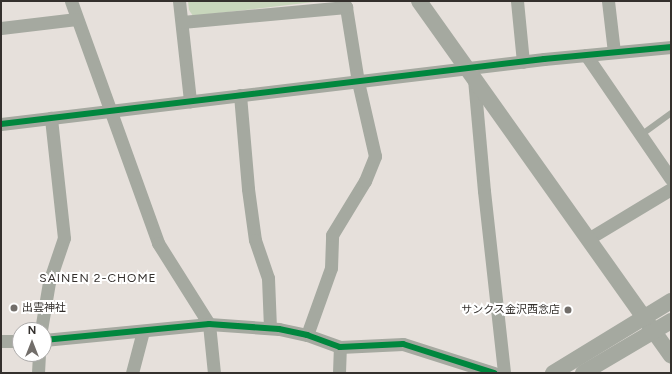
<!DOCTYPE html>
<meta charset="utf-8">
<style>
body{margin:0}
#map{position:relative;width:672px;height:374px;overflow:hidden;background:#e6e0db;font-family:Figtree,"Noto Sans JP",sans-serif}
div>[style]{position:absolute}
.green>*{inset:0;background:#c8d6bc}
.service>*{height:6px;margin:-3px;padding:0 3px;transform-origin:3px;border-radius:3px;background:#a5a9a0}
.minor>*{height:13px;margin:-6.5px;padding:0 6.5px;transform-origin:6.5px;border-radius:6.5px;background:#a5a9a0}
.tertiary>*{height:16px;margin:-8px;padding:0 8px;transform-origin:8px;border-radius:8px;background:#a5a9a0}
.cycleway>*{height:6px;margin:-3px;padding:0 3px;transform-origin:3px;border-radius:3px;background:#00873e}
.dots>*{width:11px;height:11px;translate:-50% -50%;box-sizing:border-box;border:2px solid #fff;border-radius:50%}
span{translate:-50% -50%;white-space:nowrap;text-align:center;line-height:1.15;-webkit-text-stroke:4px #fff;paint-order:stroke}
.poi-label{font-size:11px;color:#34302d}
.left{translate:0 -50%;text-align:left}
.right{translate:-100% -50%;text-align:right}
.neighbourhood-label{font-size:12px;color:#34302d;letter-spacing:1px}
.frame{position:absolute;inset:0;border:2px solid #34302d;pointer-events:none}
.north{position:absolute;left:12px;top:322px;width:40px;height:40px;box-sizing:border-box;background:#fff;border:1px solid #aeacab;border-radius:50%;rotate:0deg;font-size:11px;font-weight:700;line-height:16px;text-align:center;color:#34302d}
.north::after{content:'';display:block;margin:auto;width:14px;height:18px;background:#726e6a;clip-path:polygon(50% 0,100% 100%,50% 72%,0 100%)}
</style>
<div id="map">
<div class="green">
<div style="clip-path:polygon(188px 1px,322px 1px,193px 16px,189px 10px)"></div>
</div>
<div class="service">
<div style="left:641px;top:135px;width:37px;rotate:-36deg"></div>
</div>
<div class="minor">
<div style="left:71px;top:1px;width:257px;rotate:70.2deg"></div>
<div style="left:158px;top:243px;width:96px;rotate:57.8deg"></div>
<div style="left:209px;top:324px;width:49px;rotate:84.2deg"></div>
<div style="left:179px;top:1px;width:101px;rotate:83.7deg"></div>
<div style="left:517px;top:1px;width:61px;rotate:84.4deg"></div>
<div style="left:608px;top:1px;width:51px;rotate:83.3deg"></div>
<div style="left:182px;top:22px;width:165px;rotate:-5.2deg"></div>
<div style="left:1px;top:28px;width:76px;rotate:-6.8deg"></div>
<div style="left:586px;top:55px;width:150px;rotate:55.6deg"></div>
<div style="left:474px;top:79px;width:112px;rotate:84.9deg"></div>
<div style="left:484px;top:191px;width:183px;rotate:83.7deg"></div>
<div style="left:240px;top:95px;width:94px;rotate:85.1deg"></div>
<div style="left:248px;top:189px;width:51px;rotate:82.2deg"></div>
<div style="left:255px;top:240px;width:40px;rotate:71.1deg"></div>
<div style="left:268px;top:278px;width:50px;rotate:87.7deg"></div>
<div style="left:1px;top:124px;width:547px;rotate:-6.83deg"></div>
<div style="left:544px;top:59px;width:128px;rotate:-5.4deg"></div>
<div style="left:588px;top:239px;width:97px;rotate:-31.1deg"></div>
<div style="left:41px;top:330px;width:49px;rotate:-80.5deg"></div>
<div style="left:49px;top:282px;width:46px;rotate:-71.2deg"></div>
<div style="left:64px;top:238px;width:121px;rotate:-96.2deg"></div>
<div style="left:307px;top:335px;width:71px;rotate:-70.3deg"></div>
<div style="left:331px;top:268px;width:33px;rotate:-88deg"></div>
<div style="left:332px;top:235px;width:63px;rotate:-58.6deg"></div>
<div style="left:365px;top:181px;width:27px;rotate:-68deg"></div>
<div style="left:375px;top:156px;width:76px;rotate:-102.9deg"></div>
<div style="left:358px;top:82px;width:76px;rotate:-99.1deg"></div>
<div style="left:346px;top:7px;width:7px;rotate:-117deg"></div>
<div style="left:44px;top:340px;width:166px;rotate:-5.5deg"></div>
<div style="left:209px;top:324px;width:70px;rotate:4.1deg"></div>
<div style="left:279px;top:329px;width:29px;rotate:12deg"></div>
<div style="left:307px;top:335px;width:35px;rotate:20deg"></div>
<div style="left:340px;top:347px;width:63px;rotate:-2.7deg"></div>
<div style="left:403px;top:344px;width:96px;rotate:17.7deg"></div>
<div style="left:1px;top:341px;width:19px"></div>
<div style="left:38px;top:373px;width:19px;rotate:-87deg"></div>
<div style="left:132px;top:373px;width:43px;rotate:-75.3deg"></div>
<div style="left:339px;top:373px;width:26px;rotate:-88deg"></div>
</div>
<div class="tertiary">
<div style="left:419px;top:1px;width:435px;rotate:54.6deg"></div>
<div style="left:553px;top:373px;width:138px;rotate:-31.4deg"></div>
<div style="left:583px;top:373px;width:102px;rotate:-30.6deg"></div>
</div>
<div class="cycleway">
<div style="left:1px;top:124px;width:547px;rotate:-6.83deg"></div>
<div style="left:544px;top:59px;width:128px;rotate:-5.4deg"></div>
<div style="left:44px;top:340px;width:166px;rotate:-5.5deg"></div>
<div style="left:209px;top:324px;width:70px;rotate:4.1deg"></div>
<div style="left:279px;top:329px;width:29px;rotate:12deg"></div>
<div style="left:307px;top:335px;width:35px;rotate:20deg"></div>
<div style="left:340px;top:347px;width:63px;rotate:-2.7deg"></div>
<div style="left:403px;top:344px;width:96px;rotate:17.7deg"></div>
</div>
<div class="dots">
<div style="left:14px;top:308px;background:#726e6a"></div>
<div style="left:568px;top:310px;background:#726e6a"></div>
</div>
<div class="poi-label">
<span class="left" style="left:22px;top:308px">出雲神社</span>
<span class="right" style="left:560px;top:310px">サンクス金沢西念店</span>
</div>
<div class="neighbourhood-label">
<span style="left:98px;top:279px">SAINEN 2-CHOME</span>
</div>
<div class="frame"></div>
<div class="north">N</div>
</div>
